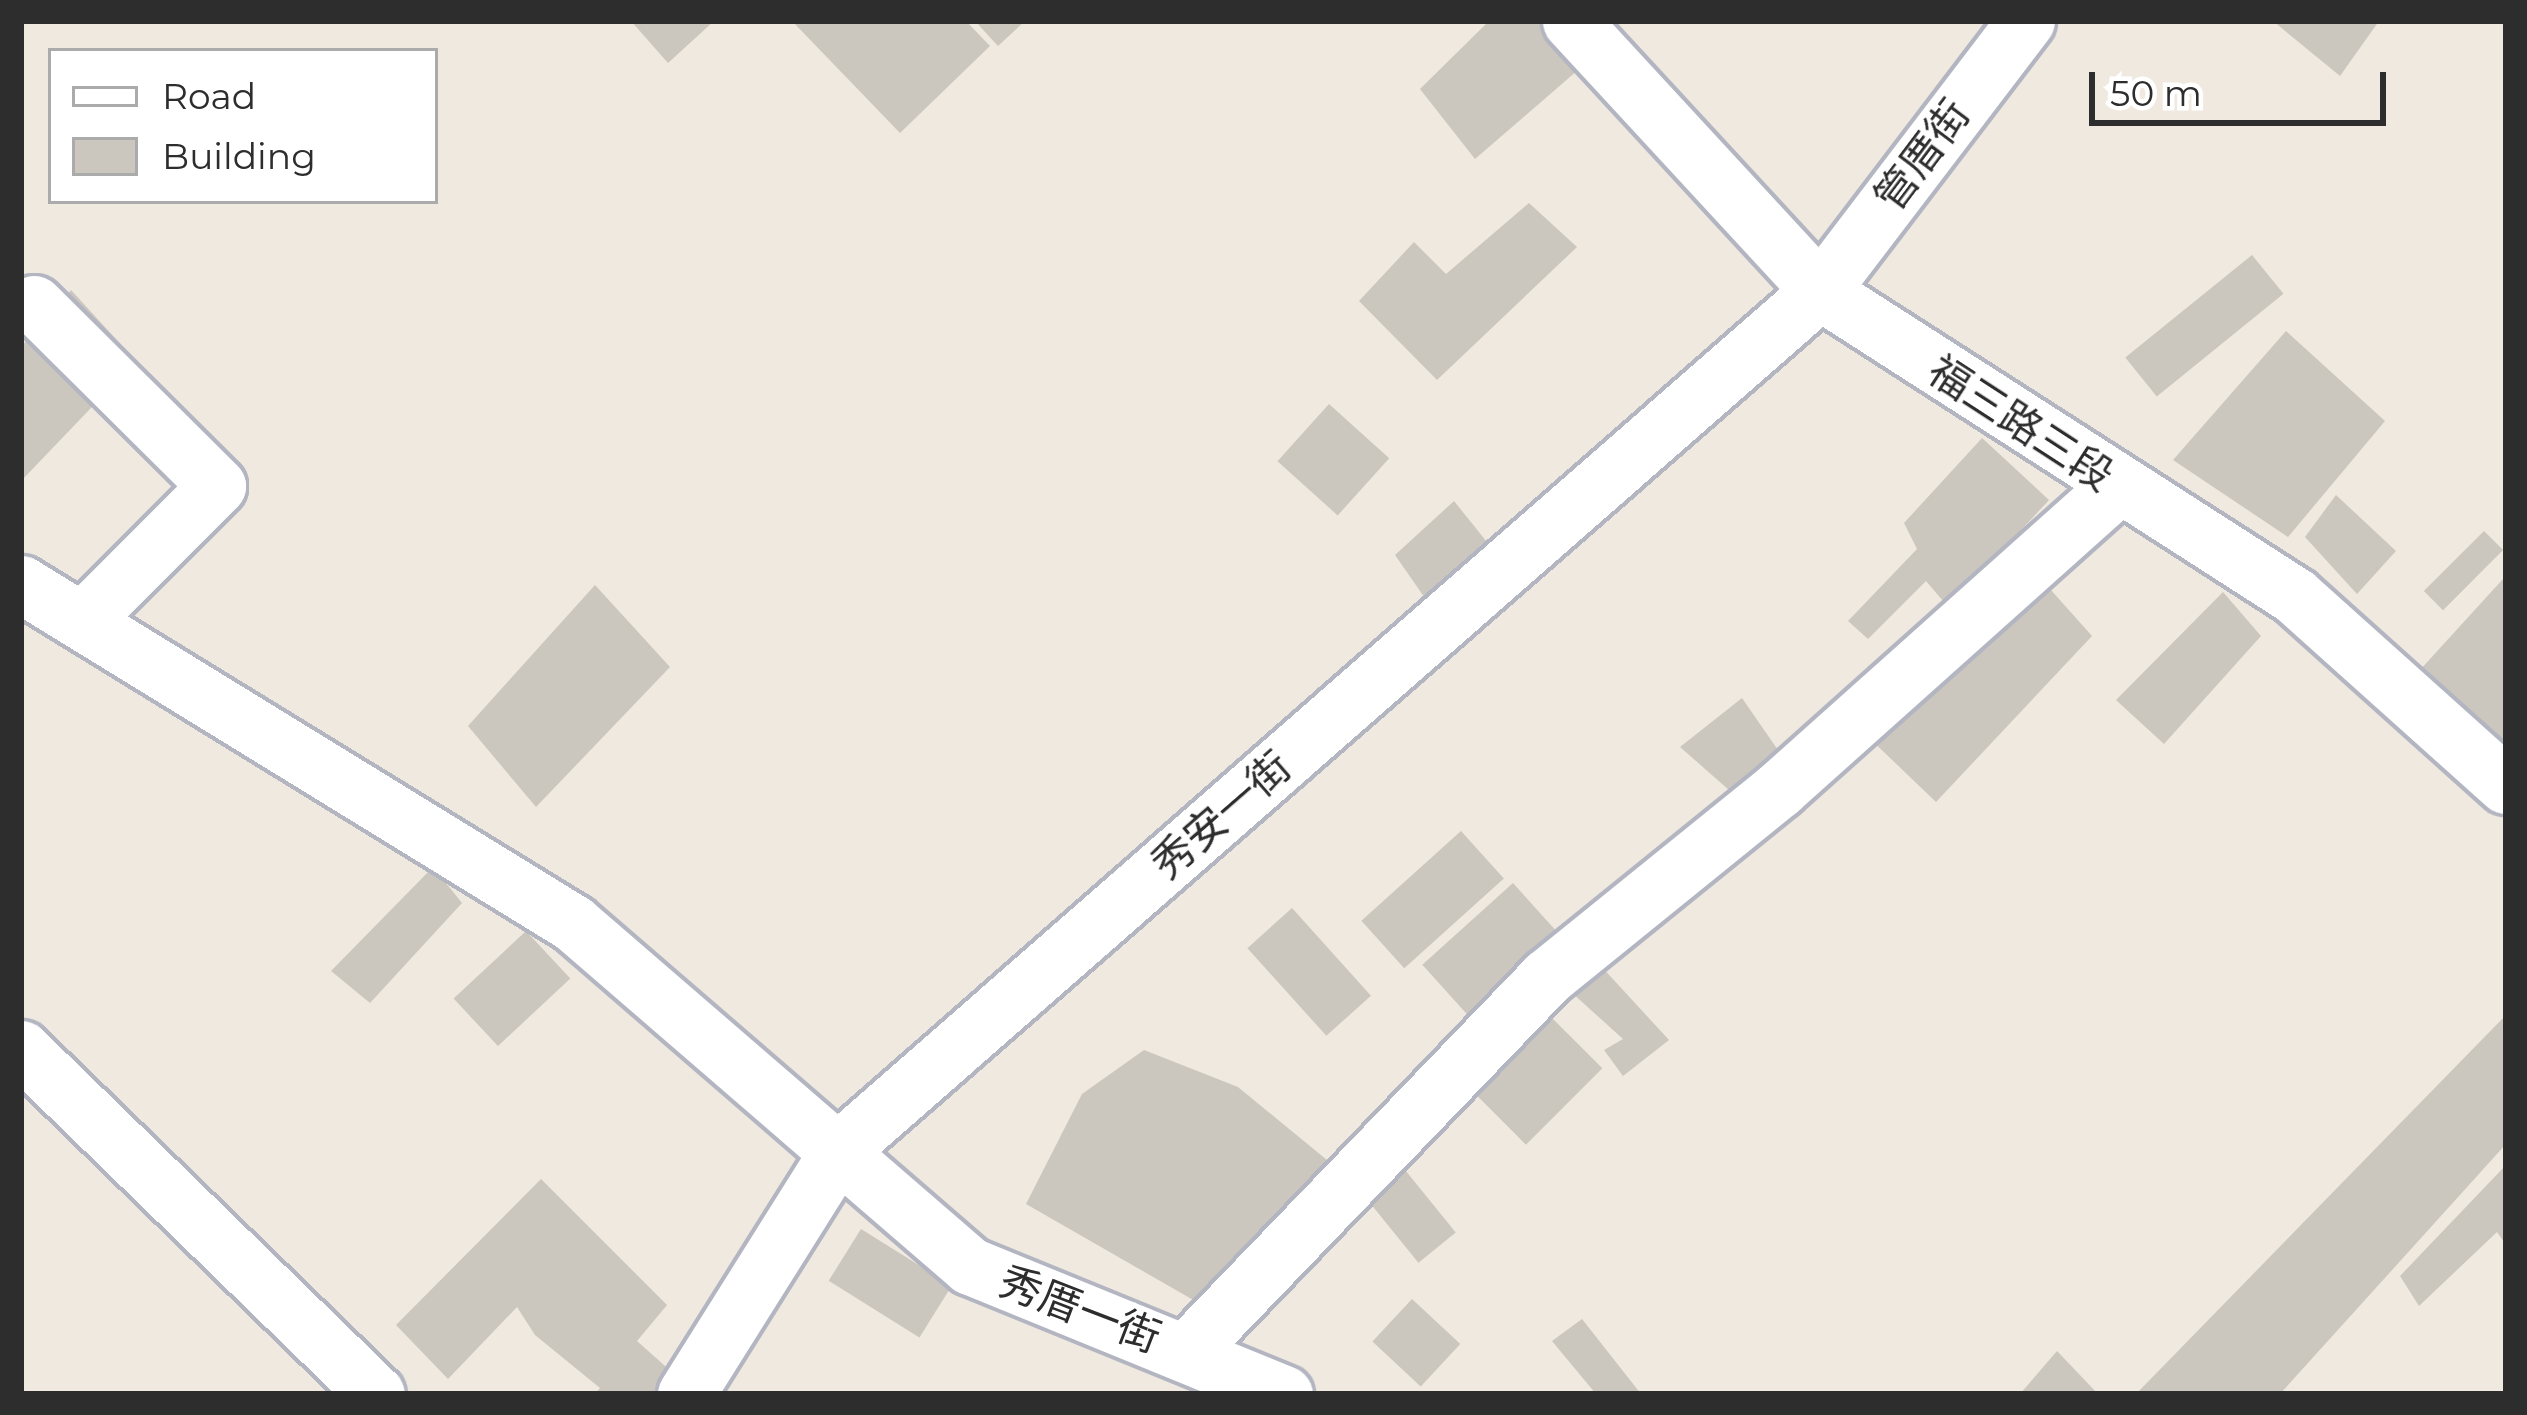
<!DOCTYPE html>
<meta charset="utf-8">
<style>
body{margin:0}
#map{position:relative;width:2527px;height:1415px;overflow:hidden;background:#efe9e0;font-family:Montserrat,"Noto Sans TC",sans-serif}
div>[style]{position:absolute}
.building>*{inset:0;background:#cbc7be;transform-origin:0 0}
.roads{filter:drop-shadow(3px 0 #b3b5c1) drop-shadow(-3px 0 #b3b5c1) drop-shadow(0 3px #b3b5c1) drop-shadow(0 -3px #b3b5c1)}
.minor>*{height:57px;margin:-28.5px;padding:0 28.5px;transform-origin:28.5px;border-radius:28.5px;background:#fff}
span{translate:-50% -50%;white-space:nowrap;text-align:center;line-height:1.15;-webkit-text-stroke:9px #fff;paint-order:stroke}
.street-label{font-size:42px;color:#2d2d2d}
.frame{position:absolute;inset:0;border:24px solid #2d2d2d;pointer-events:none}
.legend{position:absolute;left:48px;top:48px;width:390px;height:156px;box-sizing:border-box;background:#fff;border:3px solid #ababab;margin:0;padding:15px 21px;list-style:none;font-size:36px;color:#2d2d2d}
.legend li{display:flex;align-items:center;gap:24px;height:60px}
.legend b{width:60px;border:3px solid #ababab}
.scale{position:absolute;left:2089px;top:72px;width:297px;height:54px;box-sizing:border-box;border:6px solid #2d2d2d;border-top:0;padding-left:15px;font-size:36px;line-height:42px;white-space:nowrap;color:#2d2d2d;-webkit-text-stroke:9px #fff;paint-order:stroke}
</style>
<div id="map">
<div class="building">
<div style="clip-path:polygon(631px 21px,714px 21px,668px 63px)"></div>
<div style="clip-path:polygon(792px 21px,966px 21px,990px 46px,900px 133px)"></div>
<div style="clip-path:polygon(975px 21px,1025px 21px,998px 46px)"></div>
<div style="clip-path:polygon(1489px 21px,1540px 21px,1578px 70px,1475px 159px,1420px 89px)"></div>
<div style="clip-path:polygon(2273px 21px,2379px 21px,2340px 76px)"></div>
<div style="clip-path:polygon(1529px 203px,1577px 247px,1437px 380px,1359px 301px,1414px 242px,1446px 274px)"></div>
<div style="left:2252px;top:255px;width:50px;height:163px;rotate:51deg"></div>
<div style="clip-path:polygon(71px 290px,136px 361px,21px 481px,21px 347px)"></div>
<div style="clip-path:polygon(2286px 331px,2385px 421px,2288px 537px,2173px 460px)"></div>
<div style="left:1329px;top:404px;width:81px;height:77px;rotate:42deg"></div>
<div style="clip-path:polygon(1982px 438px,2049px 500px,1949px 608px,1926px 581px,1868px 639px,1848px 621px,1917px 549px,1904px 523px)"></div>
<div style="clip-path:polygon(2336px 495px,2396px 551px,2357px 594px,2305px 537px)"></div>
<div style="clip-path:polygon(1454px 501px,1499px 557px,1436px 614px,1395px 555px)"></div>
<div style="left:2484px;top:531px;width:27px;height:85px;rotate:45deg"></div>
<div style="clip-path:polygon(2034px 571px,2092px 636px,1936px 802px,1864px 733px)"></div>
<div style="clip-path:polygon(2503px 579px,2506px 582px,2506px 767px,2409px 682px)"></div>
<div style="clip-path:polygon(595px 585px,670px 667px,536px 807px,468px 726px)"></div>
<div style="clip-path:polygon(2223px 592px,2261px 636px,2164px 744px,2116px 700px)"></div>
<div style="clip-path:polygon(1742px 698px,1780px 753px,1737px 797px,1680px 747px)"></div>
<div style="left:1461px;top:831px;width:64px;height:134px;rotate:48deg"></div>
<div style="clip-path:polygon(433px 867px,462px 903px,370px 1003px,331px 971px)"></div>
<div style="left:1513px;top:883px;width:76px;height:122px;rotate:48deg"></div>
<div style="left:1292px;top:908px;width:118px;height:60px;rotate:48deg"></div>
<div style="left:526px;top:931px;width:65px;height:99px;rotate:47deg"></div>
<div style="clip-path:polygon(1588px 952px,1669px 1040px,1623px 1076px,1604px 1050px,1623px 1039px,1560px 982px)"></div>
<div style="left:1538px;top:1004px;width:91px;height:108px;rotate:45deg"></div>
<div style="clip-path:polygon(2506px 1015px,2506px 1144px,2280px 1394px,2136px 1394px)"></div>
<div style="clip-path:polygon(1144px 1050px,1238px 1087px,1327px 1160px,1202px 1305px,1026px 1204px,1082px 1094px)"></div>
<div style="left:1384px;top:1144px;width:114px;height:48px;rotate:51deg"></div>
<div style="clip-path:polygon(2506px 1165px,2506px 1245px,2497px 1232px,2419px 1306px,2400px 1276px)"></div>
<div style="clip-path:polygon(541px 1179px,667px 1305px,637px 1341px,683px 1382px,674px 1394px,595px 1394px,600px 1388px,535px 1335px,517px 1307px,448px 1379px,396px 1325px)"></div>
<div style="left:861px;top:1229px;width:107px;height:61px;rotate:32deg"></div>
<div style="left:1412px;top:1299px;width:66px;height:58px;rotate:43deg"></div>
<div style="clip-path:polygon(1582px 1319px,1641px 1394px,1596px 1394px,1552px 1341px)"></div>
<div style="clip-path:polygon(2057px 1351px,2098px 1394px,2020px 1394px)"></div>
</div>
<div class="roads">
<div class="minor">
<div style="left:1571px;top:21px;width:367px;rotate:47.3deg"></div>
<div style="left:1820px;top:291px;width:564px;rotate:32.7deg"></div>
<div style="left:2295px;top:596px;width:283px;rotate:41.9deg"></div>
<div style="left:34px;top:304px;width:258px;rotate:44.8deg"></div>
<div style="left:217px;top:486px;width:190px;rotate:135deg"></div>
<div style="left:21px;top:584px;width:648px;rotate:31.56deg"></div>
<div style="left:573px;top:923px;width:525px;rotate:40.83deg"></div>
<div style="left:970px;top:1266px;width:339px;rotate:22.2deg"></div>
<div style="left:21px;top:1049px;width:495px;rotate:44.2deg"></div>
<div style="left:1188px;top:1350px;width:518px;rotate:-46.1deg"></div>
<div style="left:1547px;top:977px;width:299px;rotate:-39deg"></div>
<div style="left:1779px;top:789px;width:455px;rotate:-41.8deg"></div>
<div style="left:686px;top:1394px;width:288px;rotate:-57.9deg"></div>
<div style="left:839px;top:1150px;width:1304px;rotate:-41.21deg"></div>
<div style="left:1820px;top:291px;width:340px;rotate:-52.7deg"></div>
</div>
</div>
<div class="street-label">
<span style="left:1922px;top:155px;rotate:-53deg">管厝街</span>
<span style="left:2021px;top:423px;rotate:33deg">福三路三段</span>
<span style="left:1221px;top:815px;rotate:-41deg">秀安一街</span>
<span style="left:1080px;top:1309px;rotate:21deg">秀厝一街</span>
</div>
<div class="frame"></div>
<ul class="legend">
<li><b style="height:15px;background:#fff"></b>Road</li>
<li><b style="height:33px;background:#cbc7be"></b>Building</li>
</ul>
<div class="scale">50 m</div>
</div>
